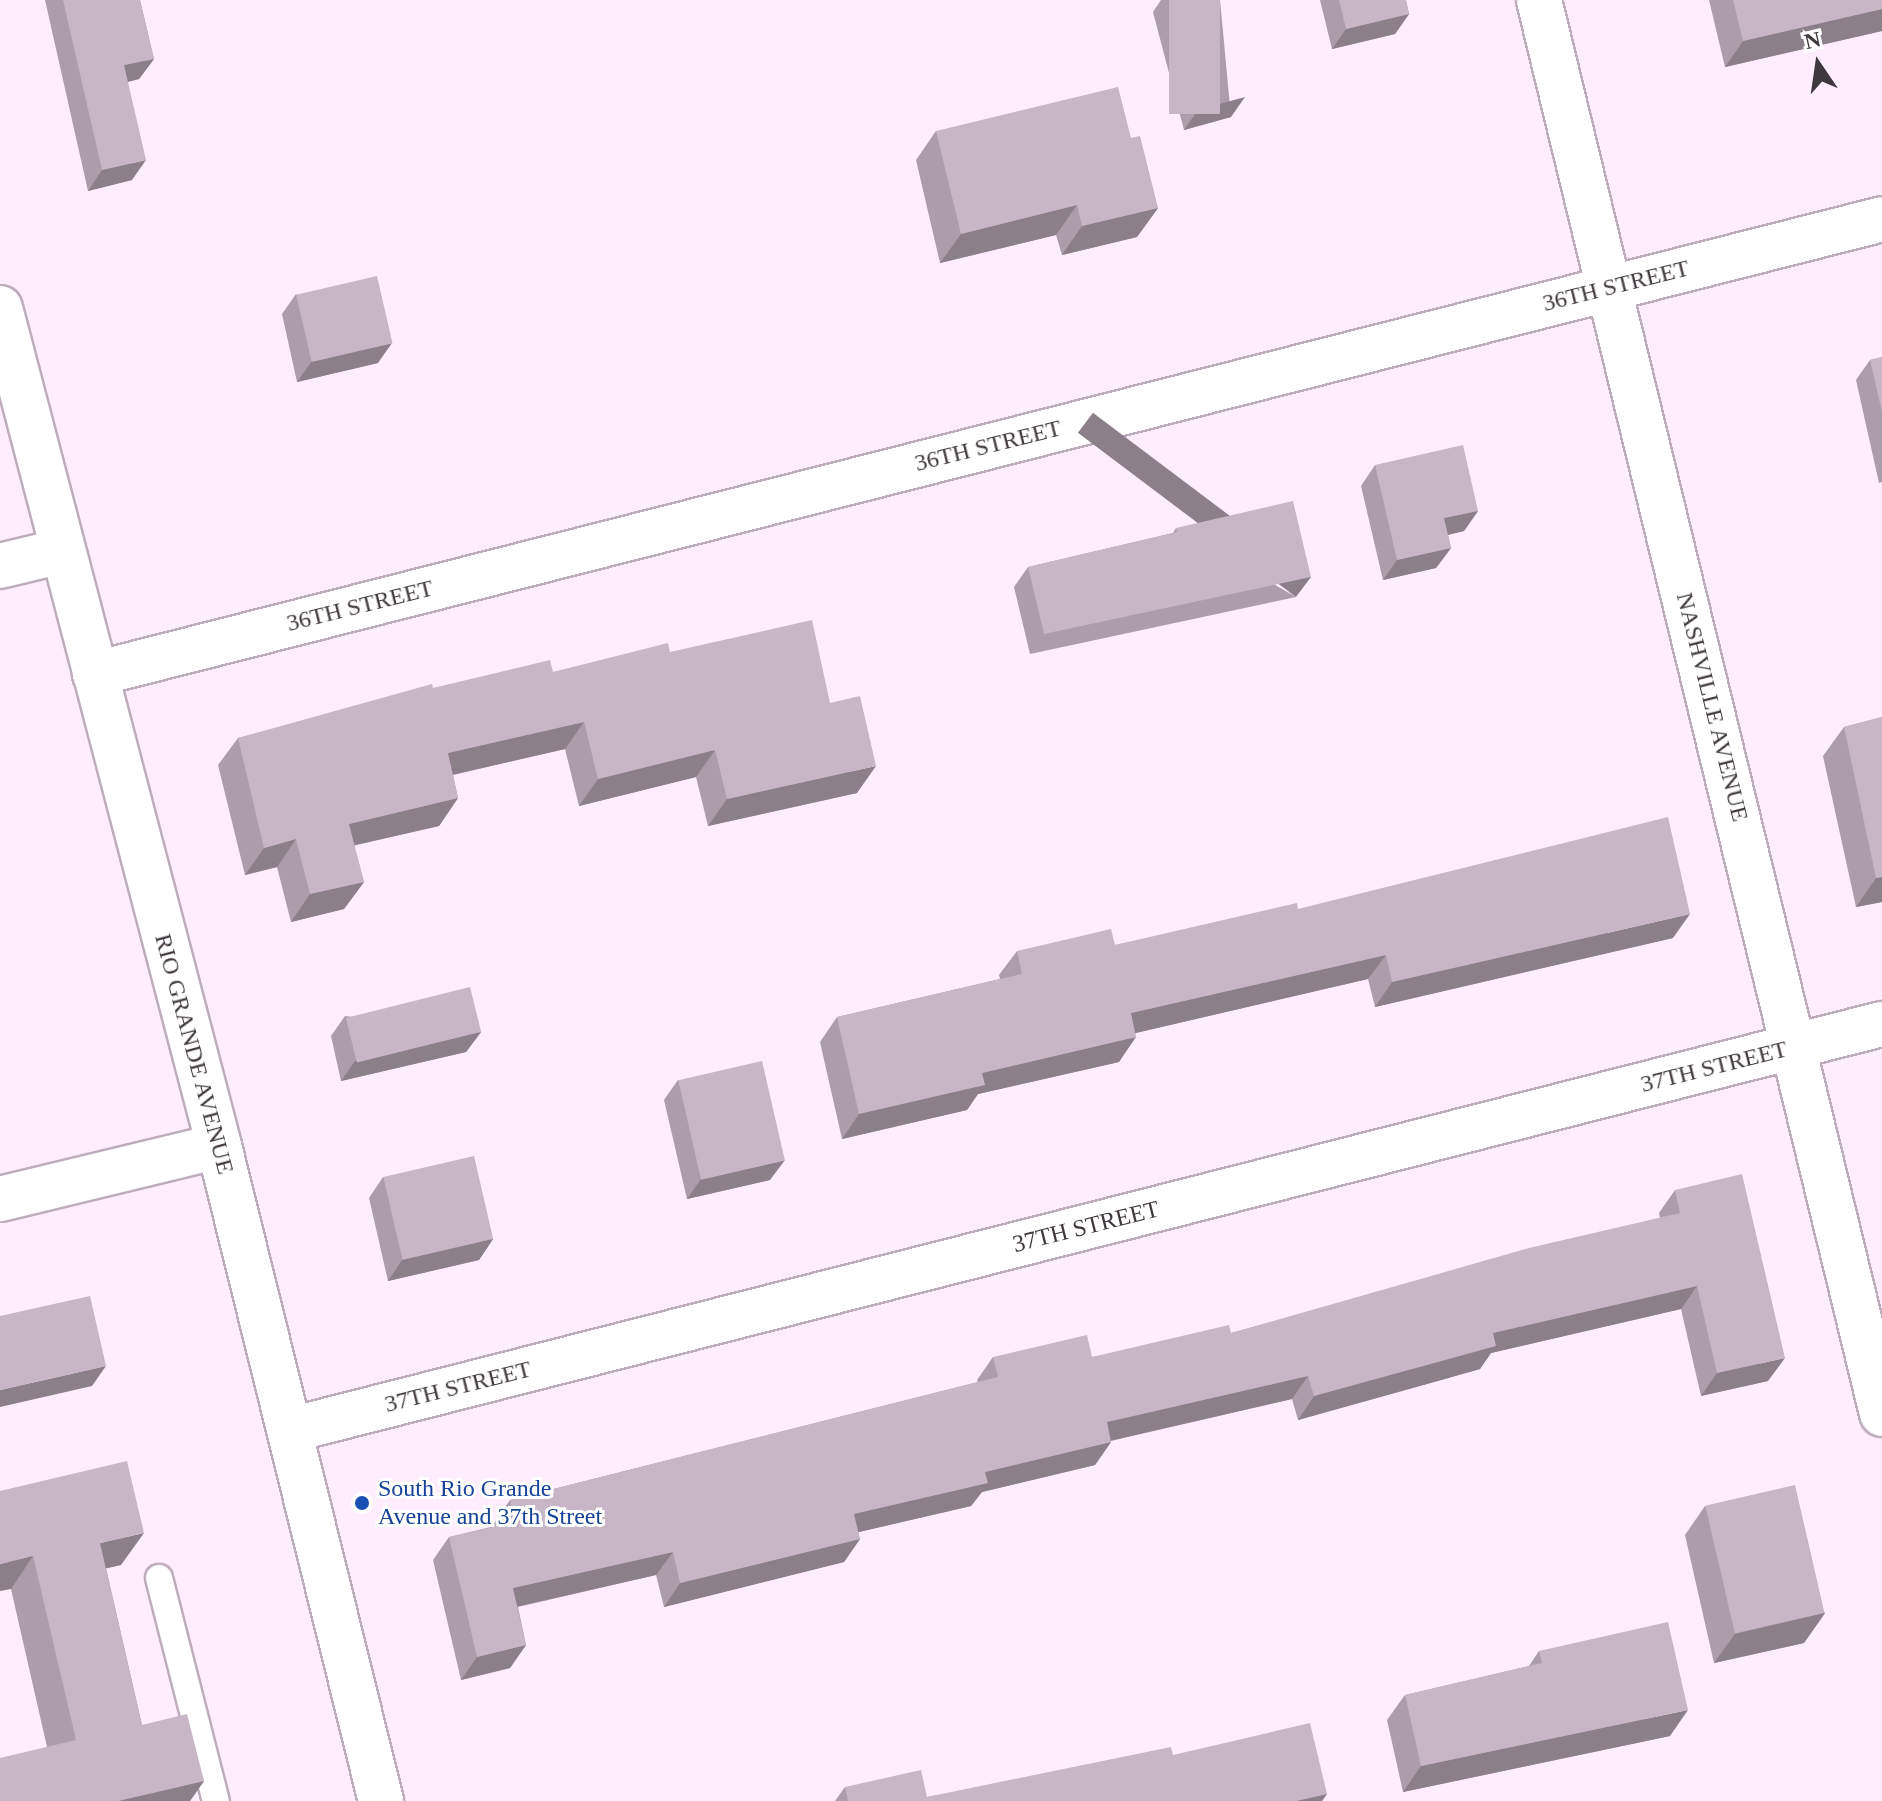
<!DOCTYPE html>
<style>
body{margin:0}
#map{position:relative;width:1882px;height:1801px;overflow:hidden;background:#feedfd;font-family:Georgia,serif}
div>[style]{position:absolute}
.roads{filter:drop-shadow(2px 0 #bdadbc) drop-shadow(-2px 0 #bdadbc) drop-shadow(0 2px #bdadbc) drop-shadow(0 -2px #bdadbc)}
.service>*{height:26px;margin:-13px;padding:0 13px;transform-origin:13px;border-radius:13px;background:#fff}
.minor>*{height:44px;margin:-22px;padding:0 22px;transform-origin:22px;border-radius:22px;background:#fff}
.tertiary>*{height:44px;margin:-22px;padding:0 22px;transform-origin:22px;border-radius:22px;background:#fff}
.wall>*{inset:0;background:#ab9da9}
.shaded-wall>*{inset:0;background:#8b7f8a;transform-origin:0 0}
.building>*{inset:0;background:#c7b6c5;transform-origin:0 0}
.dots>*{width:22px;height:22px;translate:-50% -50%;box-sizing:border-box;border:4px solid #fff;border-radius:50%}
span{translate:-50% -50%;white-space:nowrap;text-align:center;line-height:1.15;-webkit-text-stroke:6px #fff;paint-order:stroke}
.street-label{font-size:24px;color:#3f383e}
.transit-label{font-size:24px;color:#164399}
.left{translate:0 -50%;text-align:left}
.north{position:absolute;left:1778px;top:24px;width:80px;height:80px;-webkit-text-stroke:6px #fff;paint-order:stroke;rotate:347deg;font-size:22px;font-weight:700;line-height:32px;text-align:center;color:#3f383e}
.north::after{content:'';display:block;margin:auto;width:28px;height:36px;background:#3f383e;clip-path:polygon(50% 0,100% 100%,50% 72%,0 100%)}
</style>
<div id="map">
<div class="roads">
<div class="service">
<div style="left:159px;top:1578px;width:230px;rotate:75.7deg"></div>
</div>
<div class="minor">
<div style="left:1539px;top:0;width:1455px;rotate:76.36deg"></div>
<div style="left:0;top:566px;width:64px;rotate:-13.6deg"></div>
<div style="left:95px;top:674px;width:1844px;rotate:-14.28deg"></div>
<div style="left:0;top:1199px;width:225px;rotate:-13.6deg"></div>
<div style="left:290px;top:1430px;width:1643px;rotate:-14.31deg"></div>
</div>
<div class="tertiary">
<div style="left:0;top:308px;width:866px;rotate:75.35deg"></div>
<div style="left:219px;top:1146px;width:675px;rotate:76.11deg"></div>
</div>
</div>
<div class="wall">
<div style="clip-path:polygon(45px 0,140px 0,154px 59px,139px 79px,128px 82px,132px 180px,88px 191px)"></div>
<div style="clip-path:polygon(1161px 0,1220px 0,1231px 117px,1184px 130px,1153px 12px)"></div>
<div style="clip-path:polygon(1320px 0,1406px 0,1409px 14px,1395px 34px,1332px 49px)"></div>
<div style="clip-path:polygon(1709px 0,1882px 0,1882px 31px,1725px 67px)"></div>
<div style="clip-path:polygon(936px 131px,1131px 138px,1158px 208px,1137px 237px,1062px 255px,1056px 235px,940px 263px,916px 160px)"></div>
<div style="clip-path:polygon(296px 294px,378px 363px,297px 382px,282px 314px)"></div>
<div style="clip-path:polygon(1882px 357px,1882px 482px,1879px 483px,1856px 380px,1870px 360px)"></div>
<div style="clip-path:polygon(1375px 465px,1478px 511px,1464px 531px,1448px 535px,1451px 548px,1436px 568px,1383px 580px,1361px 486px)"></div>
<div style="clip-path:polygon(1176px 528px,1296px 597px,1030px 654px,1014px 587px,1028px 567px,1173px 533px)"></div>
<div style="clip-path:polygon(670px 652px,830px 703px,857px 793px,708px 826px,696px 777px,579px 806px,565px 749px,453px 775px,458px 798px,439px 826px,354px 845px,364px 882px,344px 909px,291px 922px,277px 867px,245px 875px,218px 765px,238px 738px,433px 688px,553px 672px)"></div>
<div style="clip-path:polygon(1882px 717px,1882px 902px,1856px 907px,1823px 756px,1844px 727px)"></div>
<div style="clip-path:polygon(1298px 909px,1673px 938px,1375px 1007px,1368px 979px,1136px 1033px,1119px 1062px,978px 1094px,967px 1110px,842px 1139px,820px 1042px,837px 1017px,1000px 979px,999px 975px,1017px 951px,1115px 945px)"></div>
<div style="clip-path:polygon(345px 1016px,481px 1032px,466px 1052px,341px 1081px,331px 1036px)"></div>
<div style="clip-path:polygon(678px 1080px,770px 1180px,687px 1199px,664px 1100px)"></div>
<div style="clip-path:polygon(383px 1177px,493px 1239px,479px 1260px,388px 1281px,369px 1198px)"></div>
<div style="clip-path:polygon(1675px 1190px,1768px 1381px,1701px 1396px,1681px 1309px,1491px 1353px,1480px 1369px,1298px 1420px,1292px 1399px,1111px 1441px,1111px 1442px,1095px 1465px,982px 1492px,971px 1506px,858px 1532px,860px 1539px,844px 1562px,664px 1607px,656px 1575px,518px 1607px,526px 1645px,510px 1668px,461px 1680px,433px 1560px,449px 1537px,495px 1526px,494px 1523px,510px 1500px,978px 1382px,977px 1380px,993px 1357px,1092px 1357px,1231px 1333px,1660px 1218px,1659px 1213px)"></div>
<div style="clip-path:polygon(0 1491px,121px 1565px,106px 1568px,142px 1725px,204px 1781px,190px 1801px,0 1801px,47px 1747px,11px 1589px)"></div>
<div style="clip-path:polygon(1705px 1506px,1825px 1613px,1804px 1643px,1714px 1663px,1685px 1535px)"></div>
<div style="clip-path:polygon(1539px 1651px,1670px 1736px,1403px 1792px,1387px 1720px,1405px 1695px,1529px 1666px)"></div>
<div style="clip-path:polygon(1173px 1755px,1327px 1794px,1322px 1801px,835px 1801px,845px 1787px,927px 1797px)"></div>
</div>
<div class="shaded-wall">
<div style="clip-path:polygon(1882px 9px,1882px 31px,1725px 67px,1743px 41px)"></div>
<div style="clip-path:polygon(1409px 14px,1395px 34px,1332px 49px,1346px 29px)"></div>
<div style="clip-path:polygon(154px 59px,139px 79px,110px 86px,124px 65px)"></div>
<div style="clip-path:polygon(1245px 97px,1231px 117px,1184px 130px,1198px 110px)"></div>
<div style="clip-path:polygon(146px 160px,132px 180px,88px 191px,102px 170px)"></div>
<div style="clip-path:polygon(1077px 205px,1056px 235px,940px 263px,961px 234px)"></div>
<div style="clip-path:polygon(1158px 208px,1137px 237px,1062px 255px,1082px 226px)"></div>
<div style="clip-path:polygon(392px 343px,378px 363px,297px 382px,312px 361px)"></div>
<div style="clip-path:polygon(1478px 511px,1464px 531px,1430px 539px,1444px 518px)"></div>
<div style="clip-path:polygon(1451px 548px,1436px 568px,1383px 580px,1397px 560px)"></div>
<div style="left:1311px;top:577px;width:25px;height:273px;rotate:127deg"></div>
<div style="clip-path:polygon(584px 722px,565px 749px,429px 780px,448px 753px)"></div>
<div style="clip-path:polygon(715px 750px,696px 777px,579px 806px,598px 779px)"></div>
<div style="clip-path:polygon(876px 766px,857px 793px,708px 826px,727px 799px)"></div>
<div style="clip-path:polygon(458px 798px,439px 826px,330px 851px,349px 824px)"></div>
<div style="clip-path:polygon(296px 839px,277px 867px,245px 875px,264px 848px)"></div>
<div style="clip-path:polygon(1882px 877px,1882px 902px,1856px 907px,1876px 878px)"></div>
<div style="clip-path:polygon(364px 882px,344px 909px,291px 922px,310px 894px)"></div>
<div style="clip-path:polygon(1690px 914px,1673px 938px,1375px 1007px,1392px 982px)"></div>
<div style="clip-path:polygon(1386px 955px,1368px 979px,1114px 1038px,1131px 1013px)"></div>
<div style="clip-path:polygon(481px 1032px,466px 1052px,341px 1081px,355px 1061px)"></div>
<div style="clip-path:polygon(1136px 1037px,1119px 1062px,978px 1094px,967px 1110px,842px 1139px,859px 1114px,982px 1073px)"></div>
<div style="clip-path:polygon(785px 1160px,770px 1180px,687px 1199px,701px 1179px)"></div>
<div style="clip-path:polygon(493px 1239px,479px 1260px,388px 1281px,402px 1260px)"></div>
<div style="clip-path:polygon(1697px 1286px,1681px 1309px,1491px 1353px,1480px 1369px,1298px 1420px,1314px 1396px,1493px 1333px)"></div>
<div style="clip-path:polygon(1785px 1358px,1768px 1381px,1701px 1396px,1717px 1373px)"></div>
<div style="clip-path:polygon(106px 1366px,92px 1386px,0 1407px,0 1390px)"></div>
<div style="clip-path:polygon(1308px 1376px,1292px 1399px,1091px 1445px,1107px 1422px)"></div>
<div style="clip-path:polygon(1111px 1442px,1095px 1465px,982px 1492px,971px 1506px,838px 1537px,854px 1514px,985px 1472px)"></div>
<div style="clip-path:polygon(144px 1533px,121px 1565px,78px 1575px,100px 1543px)"></div>
<div style="clip-path:polygon(860px 1539px,844px 1562px,664px 1607px,680px 1583px)"></div>
<div style="clip-path:polygon(673px 1552px,656px 1575px,497px 1611px,513px 1588px)"></div>
<div style="clip-path:polygon(33px 1556px,11px 1589px,0 1591px,0 1564px)"></div>
<div style="clip-path:polygon(1825px 1613px,1804px 1643px,1714px 1663px,1735px 1634px)"></div>
<div style="clip-path:polygon(526px 1645px,510px 1668px,461px 1680px,477px 1657px)"></div>
<div style="clip-path:polygon(1688px 1710px,1670px 1736px,1403px 1792px,1421px 1766px)"></div>
<div style="clip-path:polygon(204px 1781px,190px 1801px,118px 1801px)"></div>
<div style="clip-path:polygon(1327px 1794px,1322px 1801px,1296px 1801px)"></div>
</div>
<div class="building">
<div style="clip-path:polygon(63px 0,140px 0,154px 59px,124px 65px,146px 160px,102px 170px)"></div>
<div style="left:1169px;top:0;width:51px;height:114px"></div>
<div style="clip-path:polygon(1339px 0,1406px 0,1409px 14px,1346px 29px)"></div>
<div style="clip-path:polygon(1733px 0,1882px 0,1882px 9px,1743px 41px)"></div>
<div style="clip-path:polygon(1118px 87px,1131px 138px,1140px 136px,1158px 208px,1082px 226px,1077px 205px,961px 234px,936px 131px)"></div>
<div style="left:377px;top:276px;width:69px;height:83px;rotate:77deg"></div>
<div style="clip-path:polygon(1882px 357px,1882px 412px,1870px 360px)"></div>
<div style="clip-path:polygon(1463px 445px,1478px 511px,1444px 518px,1451px 548px,1397px 560px,1375px 465px)"></div>
<div style="clip-path:polygon(1293px 501px,1311px 577px,1044px 634px,1028px 567px,1177px 532px,1176px 528px)"></div>
<div style="clip-path:polygon(812px 620px,830px 703px,860px 696px,876px 766px,727px 799px,715px 750px,598px 779px,584px 722px,448px 753px,458px 798px,349px 824px,364px 882px,310px 894px,296px 839px,264px 848px,238px 738px,432px 684px,433px 688px,550px 660px,553px 672px,668px 643px,670px 652px)"></div>
<div style="clip-path:polygon(1882px 717px,1882px 877px,1876px 878px,1844px 727px)"></div>
<div style="clip-path:polygon(1668px 817px,1690px 914px,1392px 982px,1386px 955px,1131px 1013px,1136px 1037px,982px 1073px,985px 1085px,859px 1114px,837px 1017px,1022px 974px,1017px 951px,1111px 929px,1115px 945px,1297px 903px,1298px 909px)"></div>
<div style="left:470px;top:987px;width:46px;height:128px;rotate:76deg"></div>
<div style="left:762px;top:1061px;width:102px;height:86px;rotate:77deg"></div>
<div style="left:474px;top:1156px;width:85px;height:93px;rotate:77deg"></div>
<div style="clip-path:polygon(1742px 1174px,1785px 1358px,1717px 1373px,1697px 1286px,1493px 1333px,1496px 1346px,1314px 1396px,1308px 1376px,1107px 1422px,1111px 1442px,985px 1472px,988px 1483px,854px 1514px,860px 1539px,680px 1583px,673px 1552px,513px 1588px,526px 1645px,477px 1657px,449px 1537px,515px 1522px,510px 1500px,998px 1377px,993px 1357px,1087px 1335px,1092px 1357px,1229px 1325px,1231px 1333px,1529px 1248px,1680px 1213px,1675px 1190px)"></div>
<div style="clip-path:polygon(90px 1296px,106px 1366px,0 1390px,0 1316px)"></div>
<div style="clip-path:polygon(127px 1461px,144px 1533px,100px 1543px,142px 1725px,187px 1714px,204px 1781px,118px 1801px,0 1801px,0 1758px,76px 1740px,33px 1556px,0 1564px,0 1491px)"></div>
<div style="left:1795px;top:1485px;width:131px;height:92px;rotate:77deg"></div>
<div style="clip-path:polygon(1668px 1622px,1688px 1710px,1421px 1766px,1405px 1695px,1542px 1663px,1539px 1651px)"></div>
<div style="clip-path:polygon(1310px 1723px,1327px 1794px,1296px 1801px,848px 1801px,845px 1787px,921px 1770px,927px 1797px,1171px 1747px,1173px 1755px)"></div>
</div>
<div class="dots">
<div style="left:362px;top:1503px;background:#1a4fb4"></div>
</div>
<div class="street-label">
<span style="left:1616px;top:286px;rotate:-14deg">36TH STREET</span>
<span style="left:988px;top:446px;rotate:-14deg">36TH STREET</span>
<span style="left:360px;top:606px;rotate:-14deg">36TH STREET</span>
<span style="left:1712px;top:707px;rotate:76deg">NASHVILLE AVENUE</span>
<span style="left:194px;top:1054px;rotate:75deg">RIO GRANDE AVENUE</span>
<span style="left:1714px;top:1067px;rotate:-14deg">37TH STREET</span>
<span style="left:1086px;top:1227px;rotate:-14deg">37TH STREET</span>
<span style="left:458px;top:1387px;rotate:-14deg">37TH STREET</span>
</div>
<div class="transit-label">
<span class="left" style="left:378px;top:1503px">South Rio Grande<br>Avenue and 37th Street</span>
</div>
<div class="north">N</div>
</div>
